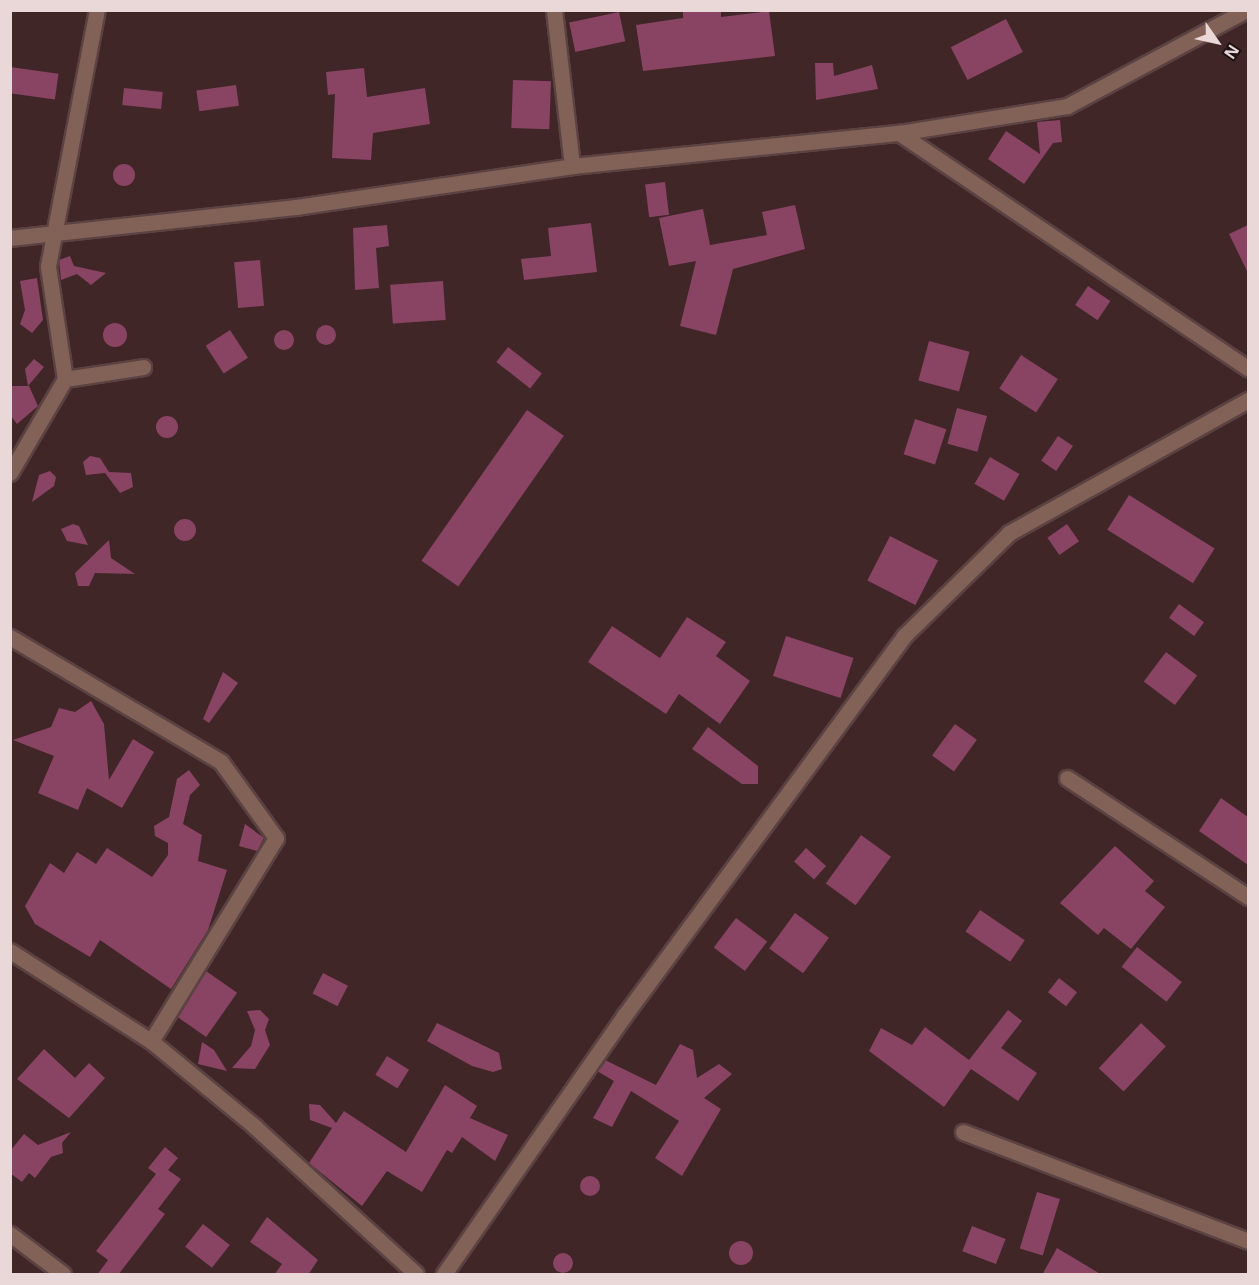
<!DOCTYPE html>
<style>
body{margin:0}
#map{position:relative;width:1259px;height:1285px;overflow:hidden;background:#402627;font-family:"Noto Sans",sans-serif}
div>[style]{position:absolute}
.building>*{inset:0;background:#894363;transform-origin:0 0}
.round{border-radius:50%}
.roads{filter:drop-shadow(2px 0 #5b4243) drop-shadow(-2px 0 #5b4243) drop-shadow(0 2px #5b4243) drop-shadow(0 -2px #5b4243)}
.minor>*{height:15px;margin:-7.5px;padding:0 7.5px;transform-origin:7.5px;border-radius:7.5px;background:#826256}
span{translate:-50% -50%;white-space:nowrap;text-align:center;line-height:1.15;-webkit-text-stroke:4.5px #1e1313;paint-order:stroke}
.frame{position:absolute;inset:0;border:12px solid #ead8d8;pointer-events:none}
.north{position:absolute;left:1187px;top:12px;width:60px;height:60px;-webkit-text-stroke:4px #1e1313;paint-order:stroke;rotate:124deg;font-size:16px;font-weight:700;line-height:24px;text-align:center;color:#ead8d8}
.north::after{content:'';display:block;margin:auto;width:21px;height:27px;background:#ead8d8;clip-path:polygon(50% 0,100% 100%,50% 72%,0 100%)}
</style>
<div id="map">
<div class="building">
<div style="clip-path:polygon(683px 10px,721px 10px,721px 17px,769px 11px,775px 56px,643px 71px,636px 25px,683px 18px)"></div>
<div style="left:619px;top:12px;width:30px;height:51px;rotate:78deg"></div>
<div style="left:1006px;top:19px;width:37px;height:62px;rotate:63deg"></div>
<div style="clip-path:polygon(815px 63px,833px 63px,834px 76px,872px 65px,878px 89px,816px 100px)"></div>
<div style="left:10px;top:67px;width:49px;height:26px;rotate:8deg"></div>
<div style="clip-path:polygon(364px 68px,367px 97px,425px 88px,430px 124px,373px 133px,371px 160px,332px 158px,335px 94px,328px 95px,326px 72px)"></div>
<div style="left:513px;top:80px;width:38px;height:48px;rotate:2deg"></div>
<div style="left:236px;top:85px;width:21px;height:40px;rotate:82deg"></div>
<div style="left:124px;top:88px;width:39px;height:17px;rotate:6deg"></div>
<div style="clip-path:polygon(1060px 120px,1062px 142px,1053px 143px,1024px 184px,988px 159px,1006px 131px,1040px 154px,1037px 122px)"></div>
<div class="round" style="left:113px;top:164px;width:22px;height:22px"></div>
<div style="left:665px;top:182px;width:33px;height:20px;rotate:83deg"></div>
<div style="clip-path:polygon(795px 205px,805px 249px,733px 269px,716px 335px,680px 326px,696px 261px,669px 266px,659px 218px,703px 209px,710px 245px,767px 235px,762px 212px)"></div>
<div style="clip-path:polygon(591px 223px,597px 272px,524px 280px,521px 259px,551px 256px,548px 228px)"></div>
<div style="clip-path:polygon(387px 225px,389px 246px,376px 248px,379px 288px,355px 290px,353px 228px)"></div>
<div style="clip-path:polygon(1248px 225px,1248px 273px,1229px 234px)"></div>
<div style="clip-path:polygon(70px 256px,74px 266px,106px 273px,91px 285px,77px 274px,61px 280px,59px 260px)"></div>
<div style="left:260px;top:260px;width:46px;height:26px;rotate:85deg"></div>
<div style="clip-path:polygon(37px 278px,43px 320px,32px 333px,20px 324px,25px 310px,20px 281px)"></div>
<div style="left:443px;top:281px;width:39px;height:53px;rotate:86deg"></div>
<div style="left:1088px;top:286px;width:27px;height:23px;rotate:34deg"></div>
<div class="round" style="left:103px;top:323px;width:24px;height:24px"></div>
<div class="round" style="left:316px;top:325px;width:20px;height:20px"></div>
<div style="left:230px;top:330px;width:33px;height:29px;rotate:57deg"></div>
<div class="round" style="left:274px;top:330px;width:20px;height:20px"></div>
<div style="left:929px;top:341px;width:42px;height:41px;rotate:15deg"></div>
<div style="left:508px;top:347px;width:43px;height:19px;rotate:38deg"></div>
<div style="left:1021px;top:355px;width:44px;height:40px;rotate:33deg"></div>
<div style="clip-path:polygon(34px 359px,44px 367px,28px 386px,25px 369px)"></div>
<div style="clip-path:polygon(10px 386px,29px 386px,38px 406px,17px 424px,10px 415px)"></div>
<div style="left:957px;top:408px;width:31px;height:37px;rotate:15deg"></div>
<div style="left:527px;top:410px;width:45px;height:184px;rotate:35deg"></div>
<div class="round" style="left:156px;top:416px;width:22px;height:22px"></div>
<div style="left:915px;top:419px;width:33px;height:37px;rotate:18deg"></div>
<div style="left:1058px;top:436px;width:18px;height:30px;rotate:34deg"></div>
<div style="clip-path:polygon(90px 456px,100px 458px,109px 472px,131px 473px,133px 487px,120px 493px,105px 473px,86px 475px,83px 462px)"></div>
<div style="left:990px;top:457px;width:34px;height:31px;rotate:30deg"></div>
<div style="clip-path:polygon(50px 471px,56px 477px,54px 486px,32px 502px,39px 475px)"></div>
<div style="left:1129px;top:495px;width:101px;height:41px;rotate:32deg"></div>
<div class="round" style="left:174px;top:519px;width:22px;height:22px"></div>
<div style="clip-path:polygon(73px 524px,79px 526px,88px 545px,67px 541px,61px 529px)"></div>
<div style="left:1067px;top:524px;width:21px;height:24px;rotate:55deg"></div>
<div style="left:890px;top:536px;width:54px;height:50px;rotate:27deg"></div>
<div style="clip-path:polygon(109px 540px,111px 558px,135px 574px,95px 573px,89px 586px,78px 586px,75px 573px)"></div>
<div style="left:1179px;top:604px;width:31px;height:17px;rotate:36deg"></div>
<div style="clip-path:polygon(687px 617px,726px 642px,716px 656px,750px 681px,720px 724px,679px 694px,666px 714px,588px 662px,612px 626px,660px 658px)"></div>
<div style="left:786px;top:636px;width:71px;height:42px;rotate:18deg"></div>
<div style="left:1166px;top:652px;width:39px;height:37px;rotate:37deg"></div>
<div style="clip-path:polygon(223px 672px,238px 683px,209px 723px,203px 719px)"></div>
<div style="clip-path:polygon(91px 701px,104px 724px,109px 780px,133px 739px,154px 752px,122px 808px,87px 788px,78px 810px,38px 793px,54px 756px,13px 740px,51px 727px,59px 708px,75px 712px)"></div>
<div style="left:955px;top:724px;width:27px;height:39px;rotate:36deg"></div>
<div style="clip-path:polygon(708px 727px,758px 766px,758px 784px,742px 784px,692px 749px)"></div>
<div style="clip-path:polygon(189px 770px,200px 785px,190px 795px,183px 824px,202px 835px,198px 861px,227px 870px,208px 930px,171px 989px,100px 940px,90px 957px,35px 924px,25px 906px,50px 863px,64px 873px,77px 852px,96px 864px,107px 848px,152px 877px,168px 855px,168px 843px,155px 836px,154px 826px,169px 817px,177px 779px)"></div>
<div style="clip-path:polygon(1221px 798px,1248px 817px,1248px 865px,1199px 831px)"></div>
<div style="clip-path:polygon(245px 824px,264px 838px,257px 851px,239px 846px)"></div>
<div style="left:861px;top:835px;width:37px;height:60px;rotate:36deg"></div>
<div style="clip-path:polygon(1115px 846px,1154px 881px,1145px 891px,1165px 907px,1131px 949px,1104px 928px,1098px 935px,1060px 903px)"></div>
<div style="left:806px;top:848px;width:27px;height:18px;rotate:42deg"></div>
<div style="left:980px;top:910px;width:54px;height:26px;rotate:34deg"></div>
<div style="left:795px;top:913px;width:42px;height:44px;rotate:36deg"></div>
<div style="left:736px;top:918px;width:39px;height:37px;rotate:37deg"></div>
<div style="left:1137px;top:947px;width:57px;height:25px;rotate:38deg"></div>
<div style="left:206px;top:971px;width:38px;height:54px;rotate:35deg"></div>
<div style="left:323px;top:973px;width:28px;height:23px;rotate:27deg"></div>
<div style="left:1059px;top:978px;width:23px;height:18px;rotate:38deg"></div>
<div style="clip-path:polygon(260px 1010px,269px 1019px,265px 1030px,270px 1045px,255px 1069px,232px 1068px,251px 1046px,255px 1030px,247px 1011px)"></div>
<div style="clip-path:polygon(1008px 1010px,1022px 1021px,1001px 1048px,1037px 1073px,1018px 1101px,971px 1069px,944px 1107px,869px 1051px,881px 1028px,912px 1045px,925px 1027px,969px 1060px)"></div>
<div style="clip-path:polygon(437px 1023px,499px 1053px,502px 1069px,493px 1072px,472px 1066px,427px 1041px)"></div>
<div style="left:1141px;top:1023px;width:34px;height:62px;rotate:43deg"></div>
<div style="clip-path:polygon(202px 1042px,214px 1050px,227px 1071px,198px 1064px)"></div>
<div style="clip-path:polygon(680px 1044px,693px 1050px,697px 1078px,719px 1064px,732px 1074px,704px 1098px,721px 1109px,682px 1176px,655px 1158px,679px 1121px,631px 1091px,612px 1127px,593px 1118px,614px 1081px,597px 1071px,605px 1060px,656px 1085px)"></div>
<div style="clip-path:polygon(44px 1049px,75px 1078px,89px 1063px,105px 1078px,69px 1118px,17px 1079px)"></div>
<div style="left:387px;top:1056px;width:26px;height:22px;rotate:32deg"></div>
<div style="clip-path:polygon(445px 1085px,477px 1106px,470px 1118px,508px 1135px,495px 1161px,462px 1137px,452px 1153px,447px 1150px,422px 1192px,387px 1171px,362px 1206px,309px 1163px,332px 1128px,310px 1120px,309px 1104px,320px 1105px,336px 1123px,344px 1111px,406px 1152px)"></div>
<div style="clip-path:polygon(71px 1132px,62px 1143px,63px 1153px,51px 1157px,35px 1178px,29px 1173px,22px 1182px,10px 1173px,10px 1151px,24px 1134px,38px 1145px)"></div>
<div style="clip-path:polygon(165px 1147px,178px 1158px,168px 1170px,181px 1179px,158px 1209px,165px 1214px,118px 1275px,97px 1275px,108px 1260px,96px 1251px,156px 1174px,148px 1168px)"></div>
<div class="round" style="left:580px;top:1176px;width:20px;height:20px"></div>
<div style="left:1037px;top:1192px;width:24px;height:59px;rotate:17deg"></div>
<div style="clip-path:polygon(267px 1217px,318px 1260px,308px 1275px,274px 1275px,282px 1264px,250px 1242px)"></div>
<div style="left:203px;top:1224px;width:34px;height:29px;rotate:38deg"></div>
<div style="left:972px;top:1226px;width:36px;height:27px;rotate:21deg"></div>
<div class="round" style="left:729px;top:1241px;width:24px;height:24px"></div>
<div style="clip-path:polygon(1057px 1248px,1102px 1275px,1042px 1275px)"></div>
<div class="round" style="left:553px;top:1253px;width:20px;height:20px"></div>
</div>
<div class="roads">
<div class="minor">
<div style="left:554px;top:10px;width:157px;rotate:83.4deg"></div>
<div style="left:899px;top:133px;width:421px;rotate:34deg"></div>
<div style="left:10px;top:238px;width:288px;rotate:-6.2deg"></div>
<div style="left:296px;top:207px;width:279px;rotate:-8.4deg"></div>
<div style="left:572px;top:166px;width:329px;rotate:-5.8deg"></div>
<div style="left:899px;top:133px;width:170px;rotate:-9.1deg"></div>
<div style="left:1067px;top:106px;width:203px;rotate:-28.2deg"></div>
<div style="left:65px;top:379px;width:79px;rotate:-8.7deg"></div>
<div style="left:10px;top:473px;width:109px;rotate:-59.7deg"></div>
<div style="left:65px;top:379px;width:114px;rotate:-98.6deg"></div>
<div style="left:48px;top:266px;width:261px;rotate:-79.2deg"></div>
<div style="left:10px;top:637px;width:245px;rotate:30.6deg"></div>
<div style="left:221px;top:762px;width:94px;rotate:54.1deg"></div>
<div style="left:276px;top:838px;width:238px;rotate:121.6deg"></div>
<div style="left:1067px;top:778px;width:217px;rotate:33.3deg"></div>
<div style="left:10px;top:951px;width:167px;rotate:32.6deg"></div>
<div style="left:151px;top:1041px;width:134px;rotate:39.5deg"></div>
<div style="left:254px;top:1126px;width:219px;rotate:42.4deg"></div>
<div style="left:963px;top:1132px;width:305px;rotate:20.9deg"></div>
<div style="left:10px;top:1234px;width:66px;rotate:37deg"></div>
<div style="left:444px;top:1274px;width:315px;rotate:-55.1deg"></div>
<div style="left:624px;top:1016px;width:473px;rotate:-53.6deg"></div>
<div style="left:905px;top:635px;width:146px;rotate:-44.4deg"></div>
<div style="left:1009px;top:533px;width:274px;rotate:-29.1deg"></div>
</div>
</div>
<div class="frame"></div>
<div class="north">N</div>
</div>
